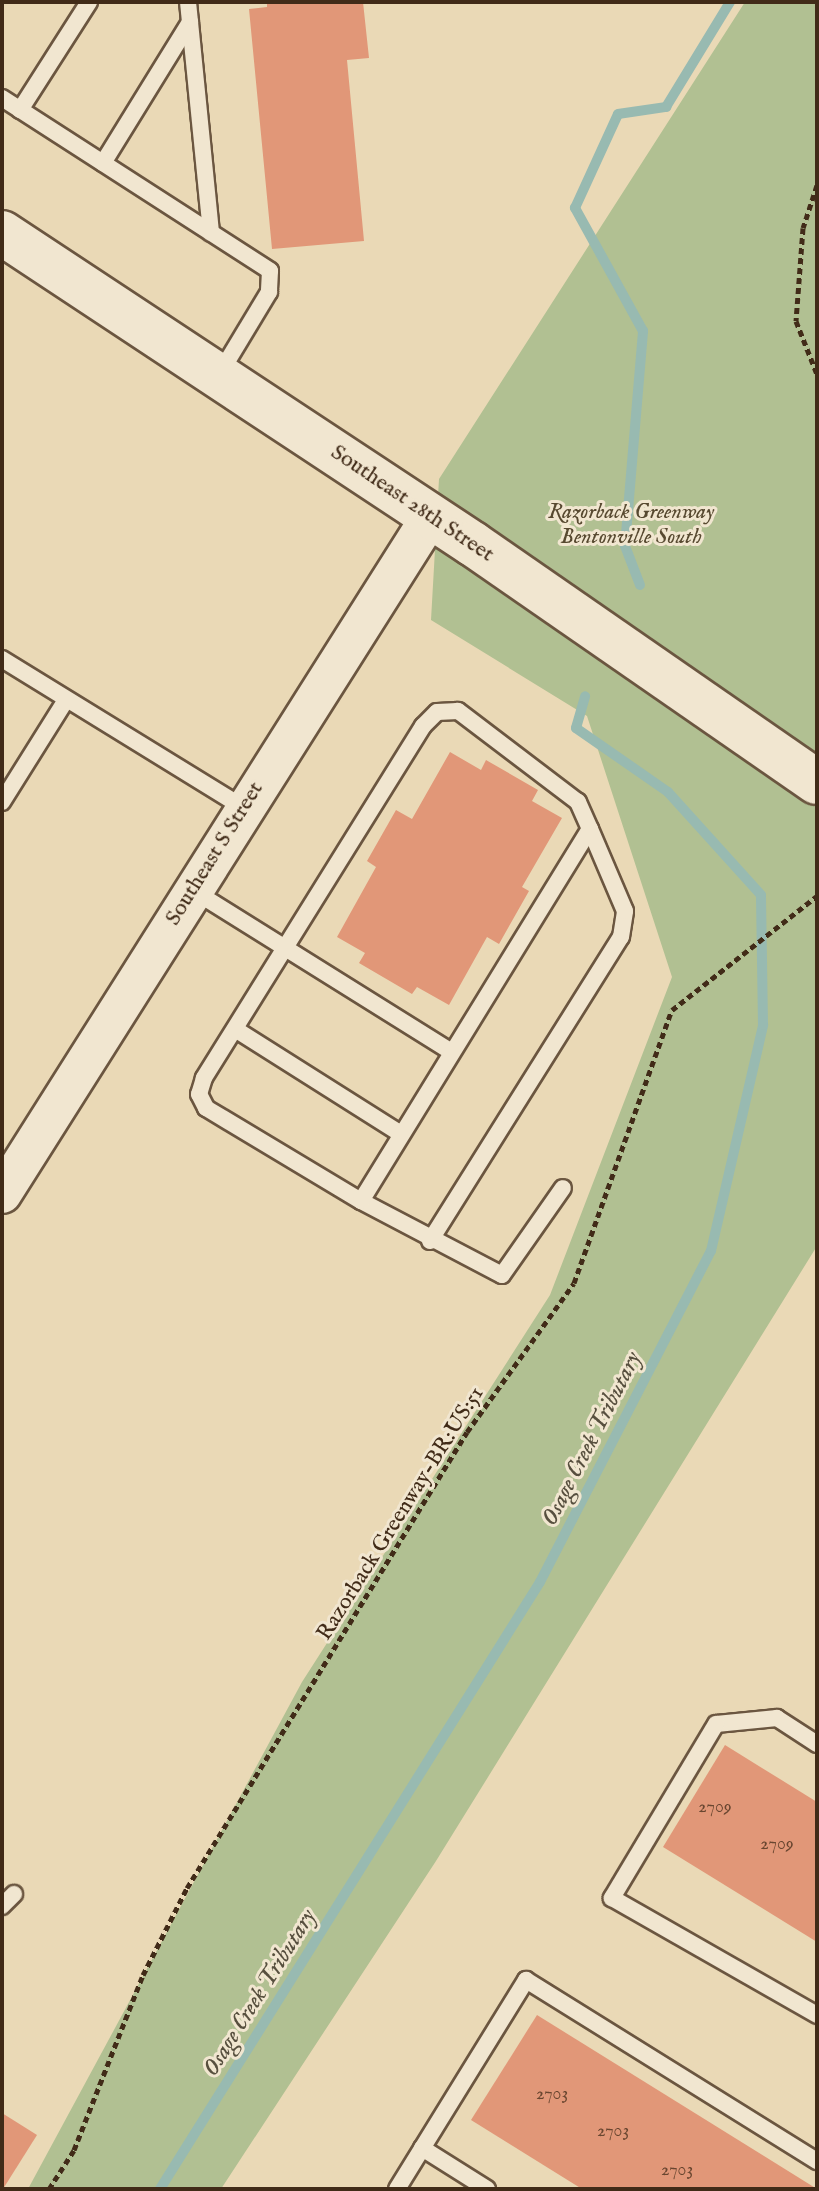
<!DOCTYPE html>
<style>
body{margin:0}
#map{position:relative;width:819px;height:2191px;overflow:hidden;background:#ead9b6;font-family:"IM FELL English",serif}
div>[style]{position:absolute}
.green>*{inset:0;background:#b1c092}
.stream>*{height:10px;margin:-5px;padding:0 5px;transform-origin:5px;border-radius:5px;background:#98bab1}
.building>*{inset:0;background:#e19778}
.path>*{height:5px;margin-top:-2.5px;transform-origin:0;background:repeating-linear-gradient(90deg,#412b18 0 6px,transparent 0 10px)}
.roads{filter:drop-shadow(2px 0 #6b5640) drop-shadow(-2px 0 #6b5640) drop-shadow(0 2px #6b5640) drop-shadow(0 -2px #6b5640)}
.service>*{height:16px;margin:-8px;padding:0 8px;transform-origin:8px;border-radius:8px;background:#f1e6d0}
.tertiary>*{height:38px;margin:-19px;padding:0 19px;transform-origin:19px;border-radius:19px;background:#f1e6d0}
.secondary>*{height:44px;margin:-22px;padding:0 22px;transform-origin:22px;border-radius:22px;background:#f1e6d0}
span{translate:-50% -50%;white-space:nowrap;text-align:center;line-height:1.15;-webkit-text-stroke:6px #f1e6d0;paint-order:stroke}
.number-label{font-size:18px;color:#694630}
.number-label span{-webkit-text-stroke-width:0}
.street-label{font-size:22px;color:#412b18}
.park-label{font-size:22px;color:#574930;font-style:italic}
.water-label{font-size:24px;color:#574f3e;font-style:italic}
.frame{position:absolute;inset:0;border:4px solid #412b18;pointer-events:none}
</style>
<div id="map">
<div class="green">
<div style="clip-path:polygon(745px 2px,817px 2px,817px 1246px,436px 1861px,221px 2189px,28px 2189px,302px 1682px,550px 1295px,672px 977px,587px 716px,431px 620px,439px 479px)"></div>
</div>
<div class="stream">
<div style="left:640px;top:585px;width:42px;rotate:-111deg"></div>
<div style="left:625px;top:546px;width:216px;rotate:-85.2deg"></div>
<div style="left:643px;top:331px;width:141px;rotate:-118.9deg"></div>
<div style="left:575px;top:208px;width:103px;rotate:-65.4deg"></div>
<div style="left:618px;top:114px;width:49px;rotate:-8.3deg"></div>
<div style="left:666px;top:107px;width:123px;rotate:-58.6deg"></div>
<div style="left:160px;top:2189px;width:716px;rotate:-57.95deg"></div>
<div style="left:540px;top:1582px;width:373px;rotate:-62.7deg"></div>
<div style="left:711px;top:1251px;width:232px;rotate:-77deg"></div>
<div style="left:763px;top:1025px;width:130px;rotate:-90.9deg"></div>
<div style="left:761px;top:895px;width:139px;rotate:-132.1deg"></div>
<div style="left:668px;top:792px;width:112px;rotate:-145.2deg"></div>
<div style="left:576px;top:728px;width:33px;rotate:-74deg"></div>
</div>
<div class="building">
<div style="clip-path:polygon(267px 2px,363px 2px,369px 58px,347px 60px,364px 241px,272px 249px,249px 9px,267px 7px)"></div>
<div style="clip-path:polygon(450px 752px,481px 770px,486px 760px,538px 790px,532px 801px,562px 818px,522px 887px,529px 891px,499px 944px,487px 937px,449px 1005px,417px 987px,412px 994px,359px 963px,365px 953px,337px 937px,376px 867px,367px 861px,396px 810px,412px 819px)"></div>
<div style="clip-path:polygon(725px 1745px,817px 1802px,817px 1942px,663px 1847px)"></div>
<div style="clip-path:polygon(537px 2015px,817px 2189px,582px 2189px,471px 2120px)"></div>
<div style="clip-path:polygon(2px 2113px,37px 2135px,3px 2189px,2px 2189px)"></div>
</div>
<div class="path">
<div style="left:817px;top:185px;width:45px;rotate:108deg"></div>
<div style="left:803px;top:228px;width:93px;rotate:94.3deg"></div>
<div style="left:796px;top:321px;width:57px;rotate:68.4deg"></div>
<div style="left:49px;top:2189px;width:46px;rotate:-57.3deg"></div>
<div style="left:74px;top:2150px;width:188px;rotate:-68.5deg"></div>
<div style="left:143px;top:1975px;width:97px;rotate:-63.2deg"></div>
<div style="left:187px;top:1888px;width:535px;rotate:-58.45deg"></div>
<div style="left:467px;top:1432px;width:183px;rotate:-54.3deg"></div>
<div style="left:574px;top:1283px;width:290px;rotate:-70.3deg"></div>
<div style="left:672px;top:1010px;width:184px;rotate:-38.2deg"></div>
</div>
<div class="roads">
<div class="service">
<div style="left:188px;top:2px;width:232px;rotate:84.3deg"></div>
<div style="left:2px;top:98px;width:319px;rotate:32.8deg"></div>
<div style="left:270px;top:271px;width:21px;rotate:93deg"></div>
<div style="left:269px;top:292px;width:97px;rotate:121.1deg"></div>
<div style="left:20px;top:110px;width:128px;rotate:-57.4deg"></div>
<div style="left:103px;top:163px;width:166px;rotate:-58.3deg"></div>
<div style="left:2px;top:659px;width:284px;rotate:31.6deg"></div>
<div style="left:2px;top:802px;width:120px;rotate:-57.9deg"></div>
<div style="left:194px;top:891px;width:302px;rotate:32deg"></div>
<div style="left:235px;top:1029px;width:196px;rotate:32.3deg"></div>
<div style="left:361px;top:1201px;width:159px;rotate:27.7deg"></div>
<div style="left:502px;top:1275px;width:106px;rotate:-55deg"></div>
<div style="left:430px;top:1241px;width:359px;rotate:-57.9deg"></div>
<div style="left:621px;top:937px;width:26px;rotate:-81deg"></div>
<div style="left:625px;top:911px;width:89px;rotate:-113.1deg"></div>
<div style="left:590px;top:829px;width:30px;rotate:-114deg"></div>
<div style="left:578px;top:802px;width:151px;rotate:-142.8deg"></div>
<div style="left:458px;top:711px;width:21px;rotate:177deg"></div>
<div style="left:437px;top:712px;width:20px;rotate:135deg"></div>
<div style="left:423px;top:726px;width:415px;rotate:121.9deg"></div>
<div style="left:204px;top:1078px;width:17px;rotate:107deg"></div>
<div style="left:199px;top:1094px;width:16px;rotate:63deg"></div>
<div style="left:206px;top:1108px;width:181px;rotate:31deg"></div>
<div style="left:361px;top:1201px;width:437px;rotate:-58.4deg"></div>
<div style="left:817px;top:1744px;width:48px;rotate:-147deg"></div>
<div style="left:777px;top:1718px;width:61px;rotate:174.4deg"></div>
<div style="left:716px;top:1724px;width:203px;rotate:120.9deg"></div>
<div style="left:612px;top:1898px;width:236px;rotate:29.7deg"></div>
<div style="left:2px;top:1906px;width:17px;rotate:-45deg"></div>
<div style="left:422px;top:2148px;width:77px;rotate:32.2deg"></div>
<div style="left:397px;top:2189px;width:246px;rotate:-58.3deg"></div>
<div style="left:526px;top:1980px;width:343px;rotate:31.9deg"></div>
</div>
<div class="tertiary">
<div style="left:2px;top:1194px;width:802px;rotate:-57.68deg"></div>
</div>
<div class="secondary">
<div style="left:2px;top:233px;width:564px;rotate:33.44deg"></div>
<div style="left:473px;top:544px;width:418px;rotate:34.7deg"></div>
</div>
</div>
<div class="number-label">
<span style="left:715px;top:1808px">2709</span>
<span style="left:777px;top:1845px">2709</span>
<span style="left:552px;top:2095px">2703</span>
<span style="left:613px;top:2132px">2703</span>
<span style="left:677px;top:2171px">2703</span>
</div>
<div class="street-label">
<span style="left:412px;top:504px;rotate:34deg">Southeast 28th Street</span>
<span style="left:215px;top:854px;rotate:-58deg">Southeast S Street</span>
<span style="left:401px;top:1514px;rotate:-58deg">Razorback Greenway-BR:US:51</span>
</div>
<div class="park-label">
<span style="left:631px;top:525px">Razorback Greenway<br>Bentonville South</span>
</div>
<div class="water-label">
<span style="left:592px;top:1439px;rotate:-63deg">Osage Creek Tributary</span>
<span style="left:260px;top:1993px;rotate:-58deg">Osage Creek Tributary</span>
</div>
<div class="frame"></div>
</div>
